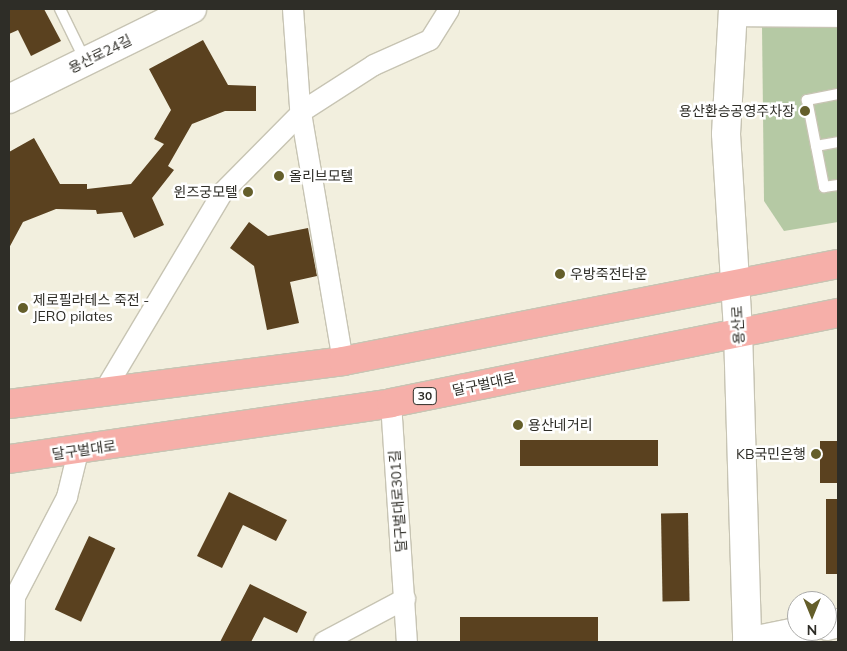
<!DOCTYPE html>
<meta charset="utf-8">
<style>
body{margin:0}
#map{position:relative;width:847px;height:651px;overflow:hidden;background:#f2efde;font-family:Mulish,"Noto Sans KR",sans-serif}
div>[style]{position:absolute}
.green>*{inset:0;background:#b5c9a4}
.building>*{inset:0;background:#5a411f;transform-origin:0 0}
.roads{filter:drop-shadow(1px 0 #c7c4b3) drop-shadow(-1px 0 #c7c4b3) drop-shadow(0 1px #c7c4b3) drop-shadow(0 -1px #c7c4b3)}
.lane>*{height:10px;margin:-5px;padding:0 5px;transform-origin:5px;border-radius:5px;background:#fff}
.street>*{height:20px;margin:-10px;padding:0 10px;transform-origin:10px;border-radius:10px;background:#fff}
.secondary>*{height:28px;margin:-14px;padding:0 14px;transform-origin:14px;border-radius:14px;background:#fff}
.primary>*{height:28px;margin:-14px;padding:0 14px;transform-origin:14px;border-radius:14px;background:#f6afa9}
.dots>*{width:14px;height:14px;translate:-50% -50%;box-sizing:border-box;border:2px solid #fff;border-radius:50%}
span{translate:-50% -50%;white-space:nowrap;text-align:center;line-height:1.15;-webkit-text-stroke:5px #fff;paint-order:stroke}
.shield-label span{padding:1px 4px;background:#fff;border:1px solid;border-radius:4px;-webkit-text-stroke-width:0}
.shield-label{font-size:12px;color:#2e2d27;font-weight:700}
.street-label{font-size:14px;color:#2e2d27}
.poi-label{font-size:14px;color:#2e2d27}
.right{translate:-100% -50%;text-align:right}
.left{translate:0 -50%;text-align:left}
.frame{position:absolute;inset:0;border:10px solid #2e2d27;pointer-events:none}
.north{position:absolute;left:787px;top:591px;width:50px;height:50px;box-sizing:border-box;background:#fff;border:1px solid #ababa9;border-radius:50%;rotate:180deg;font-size:14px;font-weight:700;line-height:20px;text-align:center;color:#2e2d27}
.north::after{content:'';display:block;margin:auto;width:18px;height:22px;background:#645e2a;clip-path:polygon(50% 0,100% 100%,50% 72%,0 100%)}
</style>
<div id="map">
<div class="green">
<div style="clip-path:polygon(762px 26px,838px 26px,838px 222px,784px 231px,764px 201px)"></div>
</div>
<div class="building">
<div style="clip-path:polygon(9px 9px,44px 9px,61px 41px,31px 56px,18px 30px,9px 34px)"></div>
<div style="clip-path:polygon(203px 40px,228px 85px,256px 86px,256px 111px,225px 111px,192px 124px,168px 166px,174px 170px,152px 198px,164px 225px,134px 238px,122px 212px,97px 214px,96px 210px,56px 209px,23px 222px,9px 248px,9px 152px,34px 138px,60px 184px,87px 184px,87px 189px,131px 184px,164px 144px,154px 139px,171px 110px,149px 69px)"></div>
<div style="clip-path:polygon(249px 222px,268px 236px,308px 228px,317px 276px,290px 282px,299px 323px,267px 330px,254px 266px,230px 248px)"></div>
<div style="left:658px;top:440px;width:26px;height:138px;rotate:90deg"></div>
<div style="left:820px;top:441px;width:18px;height:42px"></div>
<div style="clip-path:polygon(229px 492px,287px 520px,276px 541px,243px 525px,222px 568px,197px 556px)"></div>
<div style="left:826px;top:499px;width:12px;height:75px"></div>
<div style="left:688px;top:513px;width:88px;height:27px;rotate:89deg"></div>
<div style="left:89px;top:536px;width:29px;height:81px;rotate:25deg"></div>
<div style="clip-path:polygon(250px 584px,307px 612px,297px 633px,264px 617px,251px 642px,220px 642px)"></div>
<div style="left:598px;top:617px;width:25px;height:138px;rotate:90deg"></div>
</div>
<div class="roads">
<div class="lane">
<div style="left:60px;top:9px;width:57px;rotate:63.9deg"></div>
<div style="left:838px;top:94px;width:32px;rotate:169deg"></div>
<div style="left:807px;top:100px;width:89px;rotate:78.9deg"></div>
<div style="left:824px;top:187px;width:14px;rotate:-8deg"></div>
<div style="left:816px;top:146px;width:22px;rotate:-10deg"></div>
</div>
<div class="street">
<div style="left:293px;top:9px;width:98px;rotate:85.9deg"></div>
<div style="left:300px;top:107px;width:258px;rotate:80.4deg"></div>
<div style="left:103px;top:393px;width:233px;rotate:-59.2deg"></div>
<div style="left:222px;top:193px;width:117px;rotate:-45.3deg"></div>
<div style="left:304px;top:110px;width:83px;rotate:-32.7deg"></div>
<div style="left:374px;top:65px;width:61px;rotate:-24.1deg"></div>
<div style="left:430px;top:40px;width:36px;rotate:-58deg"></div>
<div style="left:391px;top:403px;width:240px;rotate:86.2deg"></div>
<div style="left:14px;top:642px;width:45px;rotate:-88.7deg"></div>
<div style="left:15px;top:597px;width:113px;rotate:-62.5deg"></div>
<div style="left:67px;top:497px;width:46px;rotate:-76.3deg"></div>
<div style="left:324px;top:642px;width:92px;rotate:-28deg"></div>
</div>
<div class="secondary">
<div style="left:733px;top:9px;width:125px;rotate:93.2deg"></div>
<div style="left:726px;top:134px;width:197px;rotate:86.5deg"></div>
<div style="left:738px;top:331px;width:311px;rotate:88.3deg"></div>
<div style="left:733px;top:12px;width:105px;rotate:0.5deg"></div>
<div style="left:9px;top:99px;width:204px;rotate:-26.2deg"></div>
<div style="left:827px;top:626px;width:11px;rotate:-15deg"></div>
<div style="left:747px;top:642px;width:55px;rotate:-11.5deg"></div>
</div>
<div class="primary">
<div style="left:9px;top:404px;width:337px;rotate:-7.3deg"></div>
<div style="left:343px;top:361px;width:504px;rotate:-11.09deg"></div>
<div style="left:9px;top:459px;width:386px;rotate:-8.3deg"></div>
<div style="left:391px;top:403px;width:456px;rotate:-11.4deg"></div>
</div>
</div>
<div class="dots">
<div style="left:805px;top:111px;background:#645e2a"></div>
<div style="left:279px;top:176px;background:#645e2a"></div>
<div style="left:248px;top:192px;background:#645e2a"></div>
<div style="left:560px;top:274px;background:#645e2a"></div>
<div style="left:23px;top:308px;background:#645e2a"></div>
<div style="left:518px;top:425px;background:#645e2a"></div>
<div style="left:816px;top:454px;background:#645e2a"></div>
</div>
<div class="shield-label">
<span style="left:425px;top:396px">30</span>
</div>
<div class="street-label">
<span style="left:100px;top:54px;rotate:-26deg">용산로24길</span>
<span style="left:738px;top:325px;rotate:-93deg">용산로</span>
<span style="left:484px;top:384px;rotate:-12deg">달구벌대로</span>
<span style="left:84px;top:450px;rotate:-8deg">달구벌대로</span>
<span style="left:398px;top:501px;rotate:-94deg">달구벌대로301길</span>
</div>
<div class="poi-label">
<span class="right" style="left:795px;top:111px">용산환승공영주차장</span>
<span class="left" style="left:289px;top:176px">올리브모텔</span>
<span class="right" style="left:238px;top:192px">윈즈궁모텔</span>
<span class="left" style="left:570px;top:274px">우방죽전타운</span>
<span class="left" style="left:33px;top:308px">제로필라테스 죽전 -<br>JERO pilates</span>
<span class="left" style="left:528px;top:425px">용산네거리</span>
<span class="right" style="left:806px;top:454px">KB국민은행</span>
</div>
<div class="frame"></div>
<div class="north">N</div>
</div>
